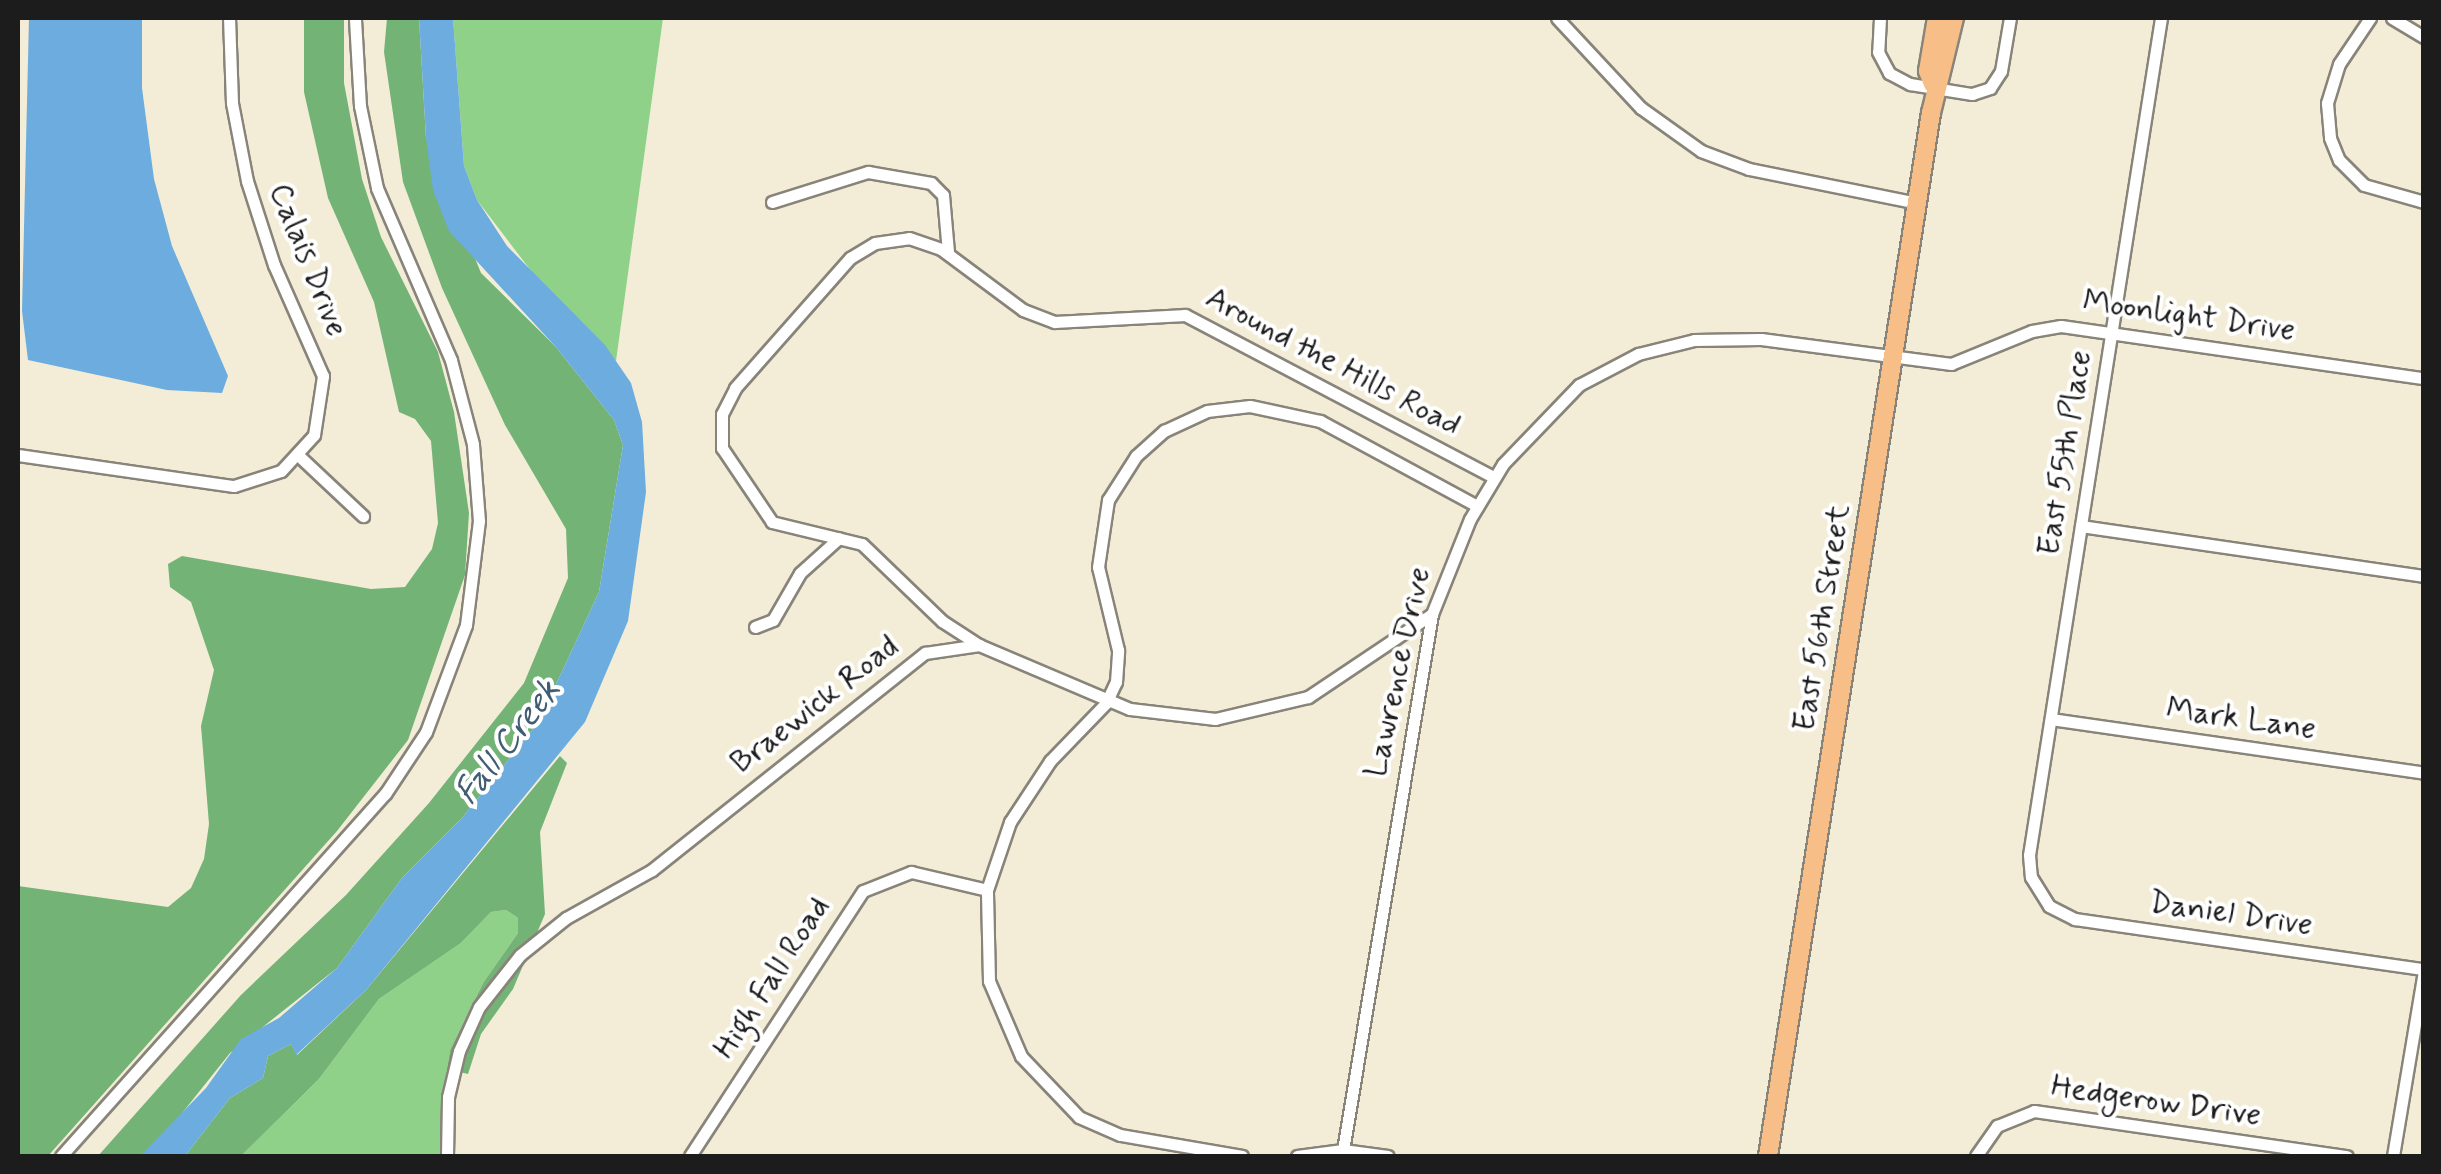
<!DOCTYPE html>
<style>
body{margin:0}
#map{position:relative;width:2441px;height:1174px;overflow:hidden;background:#f3ecd7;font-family:Mynerve,sans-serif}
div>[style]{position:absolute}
.green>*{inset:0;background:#8fd189}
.forest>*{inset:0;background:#73b375}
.water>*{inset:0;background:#6cacdf}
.roads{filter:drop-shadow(2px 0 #88847a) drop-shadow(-2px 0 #88847a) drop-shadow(0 2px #88847a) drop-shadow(0 -2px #88847a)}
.minor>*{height:11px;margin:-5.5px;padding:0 5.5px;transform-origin:5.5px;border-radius:5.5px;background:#fff}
.primary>*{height:18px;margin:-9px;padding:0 9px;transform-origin:9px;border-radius:9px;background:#f7be87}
span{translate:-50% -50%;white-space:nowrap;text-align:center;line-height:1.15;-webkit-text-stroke:8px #fff;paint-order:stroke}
.street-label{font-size:32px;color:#1c1c1c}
.water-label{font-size:35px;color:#405d74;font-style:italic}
.frame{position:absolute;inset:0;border:20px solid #1c1c1c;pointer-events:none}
</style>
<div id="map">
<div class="green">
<div style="clip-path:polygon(453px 18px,663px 18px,616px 361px,551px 297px,477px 200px,464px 166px)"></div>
<div style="clip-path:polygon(506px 910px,518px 918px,518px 933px,483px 983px,450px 1050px,441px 1109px,442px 1156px,241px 1156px,319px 1079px,379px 999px,461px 943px,491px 912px)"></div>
</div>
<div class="forest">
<div style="clip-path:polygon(304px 18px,344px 18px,344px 83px,362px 179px,381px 237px,438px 352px,454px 412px,469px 513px,465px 575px,408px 740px,337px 831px,48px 1156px,18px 1156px,18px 886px,168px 907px,191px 888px,204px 859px,209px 824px,201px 726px,214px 670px,191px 602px,170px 587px,168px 564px,182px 556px,371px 589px,405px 587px,432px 549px,438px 523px,431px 441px,415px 419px,399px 412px,374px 302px,328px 198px,304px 92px)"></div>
<div style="clip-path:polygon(387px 18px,419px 18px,426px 138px,481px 273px,555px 346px,614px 420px,623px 445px,599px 592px,538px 723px,462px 818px,402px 878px,337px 968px,230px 1053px,159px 1142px,140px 1156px,98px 1156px,241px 995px,346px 895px,429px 803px,524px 683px,568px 578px,566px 529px,505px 425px,442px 288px,403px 182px,384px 52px)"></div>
<div style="clip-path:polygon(560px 756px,567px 763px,540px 832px,545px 914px,513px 989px,481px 1034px,468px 1074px,447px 1069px,450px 1050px,483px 983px,518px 933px,518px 918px,506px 910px,491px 912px,461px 943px,379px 999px,319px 1079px,241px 1156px,185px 1156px,230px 1098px,263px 1078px,268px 1056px,291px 1044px,297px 1055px,366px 990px)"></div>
</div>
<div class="water">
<div style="clip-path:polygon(29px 18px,142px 18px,142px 88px,154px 179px,172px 246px,228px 376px,222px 393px,167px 390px,28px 360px,22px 311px)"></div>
<div style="clip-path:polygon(419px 18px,453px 18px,464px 166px,477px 200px,507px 246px,605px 345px,631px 383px,642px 422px,646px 492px,628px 621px,585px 722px,366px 990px,296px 1055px,291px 1044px,268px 1056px,263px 1078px,230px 1098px,185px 1156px,140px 1156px,206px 1088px,241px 1039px,279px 1018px,337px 968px,402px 878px,462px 818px,538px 723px,599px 592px,623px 445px,614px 420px,555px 346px,449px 231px,433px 190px,426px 138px)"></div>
</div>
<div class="roads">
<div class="minor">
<div style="left:1557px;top:18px;width:123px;rotate:47deg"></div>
<div style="left:1641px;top:108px;width:74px;rotate:35.6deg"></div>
<div style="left:1701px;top:151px;width:51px;rotate:20.6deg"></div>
<div style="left:1749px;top:169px;width:172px;rotate:11.4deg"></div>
<div style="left:1880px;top:18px;width:34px;rotate:93deg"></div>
<div style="left:1878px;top:52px;width:24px;rotate:62deg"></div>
<div style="left:1889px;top:73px;width:24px;rotate:28deg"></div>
<div style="left:1910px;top:84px;width:63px;rotate:9.2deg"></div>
<div style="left:1972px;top:94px;width:19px;rotate:-18deg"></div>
<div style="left:1990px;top:88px;width:20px;rotate:-57deg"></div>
<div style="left:2001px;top:71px;width:54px;rotate:-80.4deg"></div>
<div style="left:2161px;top:18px;width:847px;rotate:98.96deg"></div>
<div style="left:2029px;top:855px;width:22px;rotate:85deg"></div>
<div style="left:2031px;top:877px;width:34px;rotate:58deg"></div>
<div style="left:2049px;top:906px;width:29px;rotate:27deg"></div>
<div style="left:2075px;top:919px;width:353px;rotate:8.2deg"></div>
<div style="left:2370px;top:18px;width:55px;rotate:124deg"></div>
<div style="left:2339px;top:64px;width:41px;rotate:107.1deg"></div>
<div style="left:2327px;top:103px;width:35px;rotate:85deg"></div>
<div style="left:2330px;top:138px;width:24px;rotate:68deg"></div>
<div style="left:2339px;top:160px;width:35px;rotate:45deg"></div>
<div style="left:2364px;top:185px;width:62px;rotate:15.8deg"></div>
<div style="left:2392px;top:18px;width:37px;rotate:31deg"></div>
<div style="left:772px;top:202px;width:101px;rotate:-17.4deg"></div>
<div style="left:868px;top:172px;width:64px;rotate:9.9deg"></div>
<div style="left:931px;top:183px;width:17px;rotate:45deg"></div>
<div style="left:943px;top:195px;width:57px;rotate:85deg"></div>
<div style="left:18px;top:455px;width:218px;rotate:8.2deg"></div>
<div style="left:234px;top:486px;width:49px;rotate:-17.7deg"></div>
<div style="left:281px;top:471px;width:49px;rotate:-47.5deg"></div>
<div style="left:314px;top:435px;width:60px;rotate:-81.3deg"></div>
<div style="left:323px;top:376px;width:121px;rotate:-113.8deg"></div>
<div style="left:274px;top:265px;width:88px;rotate:-107.8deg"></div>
<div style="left:247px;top:181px;width:79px;rotate:-100.9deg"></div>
<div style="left:232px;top:103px;width:85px;rotate:-92deg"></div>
<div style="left:299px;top:456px;width:88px;rotate:43.2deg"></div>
<div style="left:2081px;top:526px;width:347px;rotate:8.3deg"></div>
<div style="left:755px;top:627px;width:19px;rotate:-21deg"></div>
<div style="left:773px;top:620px;width:54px;rotate:-60.1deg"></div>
<div style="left:800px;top:573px;width:52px;rotate:-41.9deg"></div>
<div style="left:979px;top:645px;width:44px;rotate:-147deg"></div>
<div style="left:942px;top:621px;width:111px;rotate:-136.1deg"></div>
<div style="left:862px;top:544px;width:93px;rotate:-166.3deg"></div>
<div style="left:772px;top:522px;width:89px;rotate:-124deg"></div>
<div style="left:722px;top:448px;width:34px;rotate:-90deg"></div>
<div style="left:722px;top:414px;width:29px;rotate:-63deg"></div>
<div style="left:735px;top:388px;width:174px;rotate:-48.5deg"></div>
<div style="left:850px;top:258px;width:29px;rotate:-31deg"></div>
<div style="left:875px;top:243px;width:34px;rotate:-8deg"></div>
<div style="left:909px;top:238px;width:34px;rotate:19deg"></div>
<div style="left:941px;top:249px;width:102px;rotate:36.6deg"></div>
<div style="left:1023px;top:310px;width:34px;rotate:21deg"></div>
<div style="left:1055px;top:322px;width:130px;rotate:-3.1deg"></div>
<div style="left:1185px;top:315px;width:349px;rotate:27.7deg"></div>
<div style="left:2051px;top:719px;width:377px;rotate:8.2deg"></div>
<div style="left:61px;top:1156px;width:486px;rotate:-48.2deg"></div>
<div style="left:385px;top:794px;width:74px;rotate:-56.5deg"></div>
<div style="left:426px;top:732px;width:114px;rotate:-69.5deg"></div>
<div style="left:466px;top:625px;width:105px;rotate:-82.9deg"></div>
<div style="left:479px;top:521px;width:77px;rotate:-94.5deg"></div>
<div style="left:473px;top:444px;width:87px;rotate:-104.7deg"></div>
<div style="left:451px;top:360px;width:187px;rotate:-113.3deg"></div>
<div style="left:377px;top:188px;width:84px;rotate:-101.7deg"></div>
<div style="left:360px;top:106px;width:88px;rotate:-93.3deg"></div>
<div style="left:447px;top:1156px;width:59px;rotate:-89deg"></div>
<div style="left:448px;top:1097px;width:47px;rotate:-76.6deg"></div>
<div style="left:459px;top:1051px;width:48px;rotate:-65.6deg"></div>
<div style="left:479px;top:1007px;width:66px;rotate:-51.7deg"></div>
<div style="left:520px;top:955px;width:59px;rotate:-38.8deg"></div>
<div style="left:566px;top:918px;width:98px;rotate:-29.2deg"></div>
<div style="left:652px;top:870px;width:349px;rotate:-38.5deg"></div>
<div style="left:925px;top:653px;width:55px;rotate:-8.4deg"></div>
<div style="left:979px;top:645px;width:164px;rotate:23deg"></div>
<div style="left:1130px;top:709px;width:86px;rotate:6.7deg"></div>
<div style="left:1215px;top:719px;width:96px;rotate:-13.3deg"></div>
<div style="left:1308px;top:697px;width:149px;rotate:-33.8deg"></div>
<div style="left:690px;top:1156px;width:316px;rotate:-56.9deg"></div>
<div style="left:863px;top:891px;width:52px;rotate:-21.6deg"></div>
<div style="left:911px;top:872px;width:78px;rotate:13.3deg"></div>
<div style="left:1242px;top:1156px;width:124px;rotate:-170.2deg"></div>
<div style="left:1120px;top:1135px;width:45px;rotate:-156.3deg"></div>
<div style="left:1079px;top:1117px;width:84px;rotate:-133.6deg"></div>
<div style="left:1021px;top:1056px;width:82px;rotate:-113.1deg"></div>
<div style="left:989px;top:981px;width:91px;rotate:-91.3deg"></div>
<div style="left:987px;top:890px;width:72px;rotate:-71.3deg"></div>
<div style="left:1010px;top:822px;width:73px;rotate:-56.7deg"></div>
<div style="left:1050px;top:761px;width:81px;rotate:-46deg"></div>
<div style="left:1106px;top:703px;width:23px;rotate:-65deg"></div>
<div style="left:1116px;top:682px;width:32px;rotate:-86deg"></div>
<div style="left:1118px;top:650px;width:85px;rotate:-103.5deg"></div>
<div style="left:1098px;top:567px;width:68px;rotate:-81.5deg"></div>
<div style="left:1108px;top:500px;width:52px;rotate:-57.5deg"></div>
<div style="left:1136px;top:456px;width:38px;rotate:-42deg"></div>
<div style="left:1164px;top:431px;width:47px;rotate:-24.9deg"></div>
<div style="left:1207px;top:411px;width:43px;rotate:-6.6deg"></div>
<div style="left:1250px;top:406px;width:72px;rotate:12.1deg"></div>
<div style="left:1320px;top:421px;width:179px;rotate:28.4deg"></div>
<div style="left:1297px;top:1156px;width:46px;rotate:-7.4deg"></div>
<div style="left:1343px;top:1150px;width:45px;rotate:7.6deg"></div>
<div style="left:1342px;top:1156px;width:549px;rotate:-80.57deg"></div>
<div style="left:1432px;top:614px;width:102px;rotate:-68.2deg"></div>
<div style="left:1470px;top:519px;width:64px;rotate:-59deg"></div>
<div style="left:1503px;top:464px;width:110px;rotate:-46.1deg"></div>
<div style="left:1579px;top:385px;width:67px;rotate:-27.7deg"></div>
<div style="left:1638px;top:354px;width:58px;rotate:-14deg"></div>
<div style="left:1694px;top:340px;width:67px;rotate:-0.9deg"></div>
<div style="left:1761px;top:339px;width:192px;rotate:7.5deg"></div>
<div style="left:1951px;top:364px;width:87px;rotate:-22.2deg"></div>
<div style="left:2032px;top:331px;width:29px;rotate:-10deg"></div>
<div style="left:2061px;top:326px;width:367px;rotate:8.2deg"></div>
<div style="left:1976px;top:1156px;width:37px;rotate:-55deg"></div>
<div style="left:1997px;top:1126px;width:40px;rotate:-22deg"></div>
<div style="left:2034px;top:1111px;width:316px;rotate:8.2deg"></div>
<div style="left:2393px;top:1156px;width:189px;rotate:-80.5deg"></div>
</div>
<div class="primary">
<div style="left:1933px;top:84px;width:14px;rotate:-111deg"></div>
<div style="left:1928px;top:71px;width:54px;rotate:-80.4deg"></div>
<div style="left:1768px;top:1156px;width:1056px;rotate:-81.12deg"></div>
<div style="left:1931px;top:113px;width:98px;rotate:-76.4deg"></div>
</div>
</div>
<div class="street-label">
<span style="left:308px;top:260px;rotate:68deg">Calais Drive</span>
<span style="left:2189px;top:316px;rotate:8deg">Moonlight Drive</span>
<span style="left:1333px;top:362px;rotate:28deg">Around the Hills Road</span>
<span style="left:2065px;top:453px;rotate:-81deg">East 55th Place</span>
<span style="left:1822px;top:618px;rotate:-81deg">East 56th Street</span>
<span style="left:1398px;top:672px;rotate:-78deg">Lawrence Drive</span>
<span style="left:815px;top:705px;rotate:-38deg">Braewick Road</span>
<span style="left:2241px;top:719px;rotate:8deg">Mark Lane</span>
<span style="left:2231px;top:914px;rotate:8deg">Daniel Drive</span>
<span style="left:772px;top:978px;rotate:-57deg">High Fall Road</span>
<span style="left:2156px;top:1101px;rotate:8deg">Hedgerow Drive</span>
</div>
<div class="water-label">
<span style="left:508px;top:742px;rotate:-52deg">Fall Creek</span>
</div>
<div class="frame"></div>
</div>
